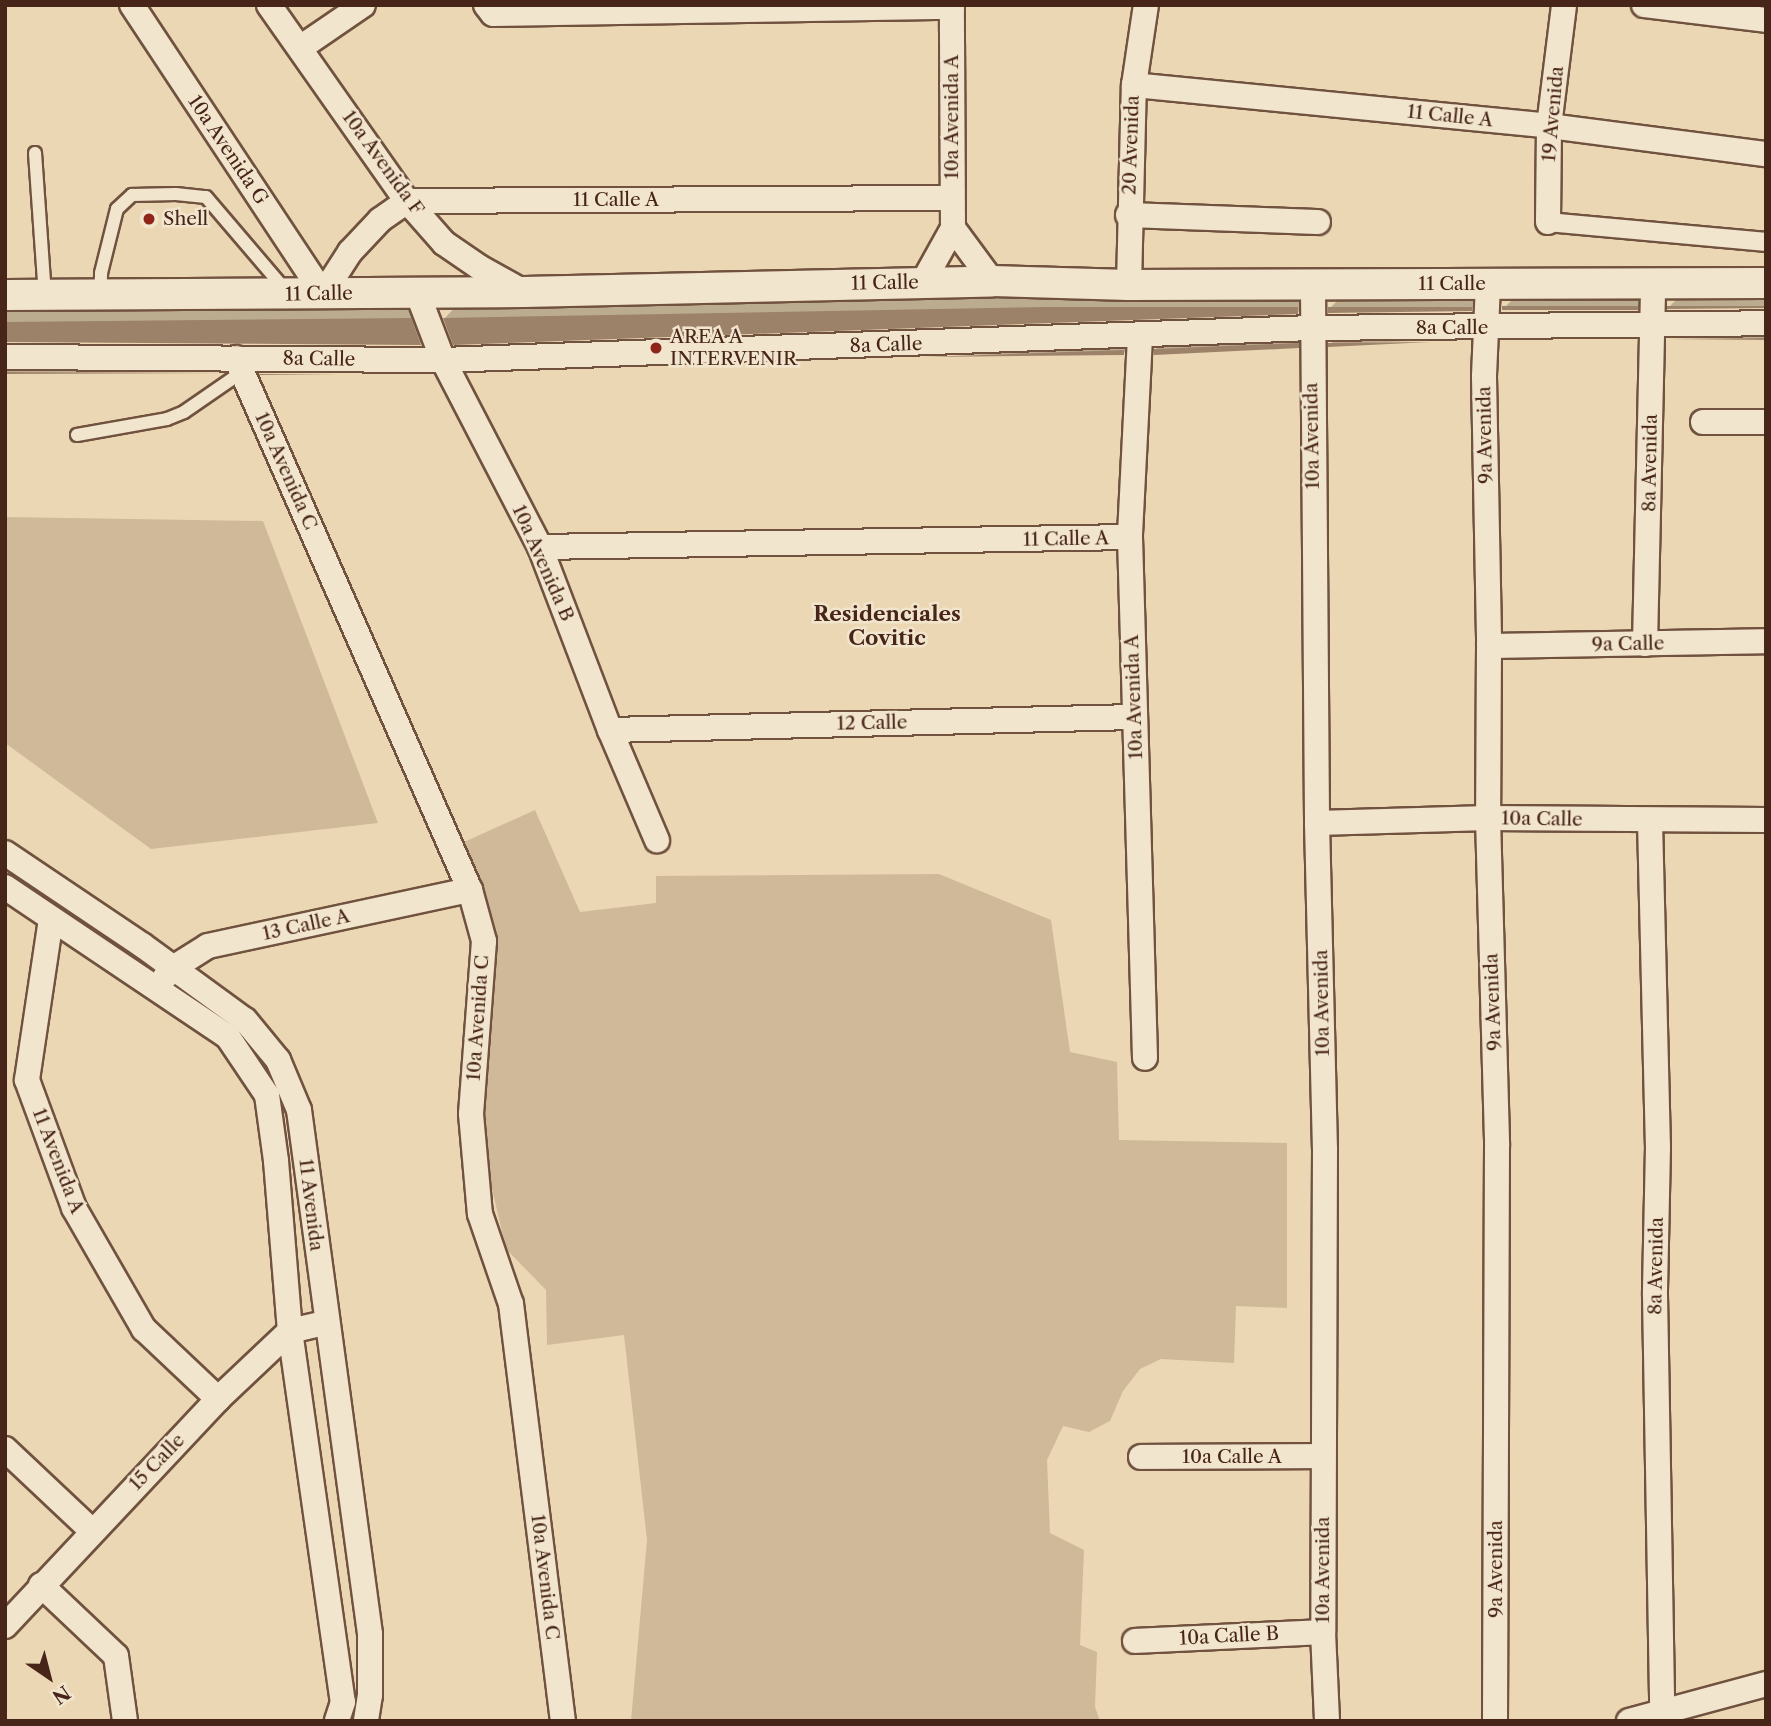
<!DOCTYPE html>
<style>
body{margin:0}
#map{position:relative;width:1771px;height:1726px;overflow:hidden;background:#ebd7b3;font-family:"Libre Caslon Text",serif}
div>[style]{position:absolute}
.green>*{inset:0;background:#cfb999}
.shadow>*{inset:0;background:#0003}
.building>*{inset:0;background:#9c8269;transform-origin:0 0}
.roads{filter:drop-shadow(2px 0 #70523f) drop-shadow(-2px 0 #70523f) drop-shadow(0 2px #70523f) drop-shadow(0 -2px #70523f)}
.service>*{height:12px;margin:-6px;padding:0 6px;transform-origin:6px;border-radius:6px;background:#f2e5ce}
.pedestrian>*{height:18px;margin:-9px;padding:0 9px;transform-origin:9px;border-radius:9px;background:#f2e5ce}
.minor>*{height:24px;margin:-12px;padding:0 12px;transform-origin:12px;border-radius:12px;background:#f2e5ce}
.tertiary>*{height:30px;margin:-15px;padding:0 15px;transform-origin:15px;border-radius:15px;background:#f2e5ce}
.dots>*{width:19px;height:19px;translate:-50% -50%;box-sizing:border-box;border:4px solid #f2e5ce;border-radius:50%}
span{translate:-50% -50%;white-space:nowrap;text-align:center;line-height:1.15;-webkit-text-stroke:5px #f2e5ce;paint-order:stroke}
.street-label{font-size:19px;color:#472518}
.poi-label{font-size:19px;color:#472518}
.left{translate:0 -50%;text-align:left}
.neighbourhood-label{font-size:21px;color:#472518;font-weight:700}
.frame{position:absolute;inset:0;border:7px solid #472518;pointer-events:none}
.north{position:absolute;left:14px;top:1642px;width:70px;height:70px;-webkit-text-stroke:5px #f2e5ce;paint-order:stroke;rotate:145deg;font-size:19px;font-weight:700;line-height:28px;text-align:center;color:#472518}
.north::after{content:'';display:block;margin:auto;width:24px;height:32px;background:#472518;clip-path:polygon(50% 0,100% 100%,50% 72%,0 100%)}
</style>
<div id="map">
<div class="green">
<div style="clip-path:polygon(5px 517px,263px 521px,378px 823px,151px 849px,5px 743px)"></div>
<div style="clip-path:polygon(535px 810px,580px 912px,656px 903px,656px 876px,939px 874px,1051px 920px,1070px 1052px,1117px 1062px,1119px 1140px,1287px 1143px,1287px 1308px,1236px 1306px,1234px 1363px,1161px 1359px,1140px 1369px,1123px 1391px,1110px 1421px,1089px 1432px,1063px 1426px,1047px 1460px,1050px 1533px,1084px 1550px,1080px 1645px,1097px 1652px,1095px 1707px,1100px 1721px,631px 1721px,647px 1540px,624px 1335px,547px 1345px,546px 1290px,506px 1249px,475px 1115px,481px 907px,453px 847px)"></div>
</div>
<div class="shadow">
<div style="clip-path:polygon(1682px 294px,1766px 294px,1766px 306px,1669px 307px)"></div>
<div style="clip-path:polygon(1061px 295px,1311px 299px,1298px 312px,454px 343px,445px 318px,457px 305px)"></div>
<div style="clip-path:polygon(1343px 295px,1484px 297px,1471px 310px,1330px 308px)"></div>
<div style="clip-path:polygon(1517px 295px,1650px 295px,1637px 308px,1504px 308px)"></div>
<div style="clip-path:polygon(424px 306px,433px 331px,421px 343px,5px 340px,5px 310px)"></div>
<div style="clip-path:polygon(1766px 326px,1766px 338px,1671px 338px,1681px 327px)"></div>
<div style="clip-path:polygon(1439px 329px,1429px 340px,1330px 345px,1343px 331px)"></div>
<div style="clip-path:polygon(1311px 333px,1298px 346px,1156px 349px,1169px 336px)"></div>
<div style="clip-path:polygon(1136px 341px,1123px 354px,929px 355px,939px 345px)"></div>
<div style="clip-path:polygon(5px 352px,234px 361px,224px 372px,5px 372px)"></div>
<div style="clip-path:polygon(274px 361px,349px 362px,339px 372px,263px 372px)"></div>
</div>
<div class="building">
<div style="left:1638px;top:306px;width:4px;height:136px;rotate:90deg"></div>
<div style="clip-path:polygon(1667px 306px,1766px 306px,1766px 308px,1667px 309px)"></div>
<div style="clip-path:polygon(1047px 307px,1298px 307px,1298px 314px,453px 345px,443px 318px)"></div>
<div style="clip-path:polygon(1328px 307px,1472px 307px,1472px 311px,1328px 313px)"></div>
<div style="clip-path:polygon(411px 318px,421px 345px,5px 342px,5px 322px)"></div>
<div style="clip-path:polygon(1766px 338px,1766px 340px,1667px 339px)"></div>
<div style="clip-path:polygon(1430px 342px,1328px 347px,1328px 343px)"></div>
<div style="clip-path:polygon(1299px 343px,1299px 348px,1154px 355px,1154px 349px)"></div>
<div style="clip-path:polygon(1124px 350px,1124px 355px,924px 357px)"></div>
<div style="clip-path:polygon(5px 372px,225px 373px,5px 374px)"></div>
<div style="clip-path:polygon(259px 374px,339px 374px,260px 375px)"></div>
</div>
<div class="roads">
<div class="service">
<div style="left:35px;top:153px;width:142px;rotate:86deg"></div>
<div style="left:100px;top:295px;width:22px;rotate:-87deg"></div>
<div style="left:101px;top:273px;width:66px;rotate:-76deg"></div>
<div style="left:117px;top:209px;width:21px;rotate:-43deg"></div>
<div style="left:132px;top:195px;width:44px;rotate:-1.3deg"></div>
<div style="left:176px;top:194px;width:30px;rotate:6deg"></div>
<div style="left:206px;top:197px;width:125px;rotate:49.5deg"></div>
<div style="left:77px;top:435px;width:91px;rotate:-10.1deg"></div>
<div style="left:167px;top:419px;width:18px;rotate:-22deg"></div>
<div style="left:184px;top:412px;width:70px;rotate:-34.6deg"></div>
</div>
<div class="pedestrian">
<div style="left:1548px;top:222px;width:219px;rotate:5.2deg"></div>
</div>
<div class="minor">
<div style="left:132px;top:5px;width:346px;rotate:56.5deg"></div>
<div style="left:323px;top:294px;width:50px;rotate:-57.3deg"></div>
<div style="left:350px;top:252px;width:44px;rotate:-46.8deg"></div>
<div style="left:380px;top:220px;width:33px;rotate:-35deg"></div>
<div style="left:407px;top:201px;width:545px;rotate:-0.32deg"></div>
<div style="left:269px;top:5px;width:240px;rotate:54.9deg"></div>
<div style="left:407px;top:201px;width:56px;rotate:48.6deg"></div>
<div style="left:444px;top:243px;width:42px;rotate:34.4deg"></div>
<div style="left:479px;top:267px;width:51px;rotate:29.1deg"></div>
<div style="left:486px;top:5px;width:11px;rotate:52deg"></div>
<div style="left:493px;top:14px;width:459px;rotate:-0.9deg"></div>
<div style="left:1644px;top:5px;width:123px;rotate:7deg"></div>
<div style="left:300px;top:48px;width:76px;rotate:-34.3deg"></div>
<div style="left:1134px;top:85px;width:417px;rotate:5.6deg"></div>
<div style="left:1549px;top:126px;width:219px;rotate:7.4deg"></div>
<div style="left:1128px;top:215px;width:190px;rotate:2.1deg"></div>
<div style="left:1548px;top:222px;width:96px;rotate:-89.4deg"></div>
<div style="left:1549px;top:126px;width:122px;rotate:-82.9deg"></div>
<div style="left:953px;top:228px;width:66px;rotate:53.7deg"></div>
<div style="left:923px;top:282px;width:62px;rotate:-60.9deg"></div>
<div style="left:953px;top:228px;width:223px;rotate:-90.3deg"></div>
<div style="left:1488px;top:284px;width:93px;rotate:92.5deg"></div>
<div style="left:1484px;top:377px;width:269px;rotate:88.9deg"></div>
<div style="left:1489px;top:646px;width:172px;rotate:90.3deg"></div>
<div style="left:1488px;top:818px;width:328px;rotate:88.4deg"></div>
<div style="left:1497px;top:1146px;width:575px;rotate:90.2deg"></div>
<div style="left:1129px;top:285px;width:200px;rotate:-88.6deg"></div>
<div style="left:1134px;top:85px;width:81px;rotate:-81.5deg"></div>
<div style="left:1313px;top:285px;width:538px;rotate:89.57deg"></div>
<div style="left:1317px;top:823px;width:326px;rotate:88.6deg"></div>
<div style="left:1325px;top:1149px;width:483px;rotate:90.2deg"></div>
<div style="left:1323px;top:1632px;width:89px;rotate:87.4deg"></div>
<div style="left:417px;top:292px;width:73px;rotate:69.1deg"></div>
<div style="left:443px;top:360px;width:211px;rotate:62.6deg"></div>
<div style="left:540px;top:547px;width:196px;rotate:69.1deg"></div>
<div style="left:610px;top:730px;width:120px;rotate:66.9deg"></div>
<div style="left:1140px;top:337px;width:200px;rotate:92.9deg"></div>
<div style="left:1130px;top:537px;width:521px;rotate:88.35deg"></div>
<div style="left:5px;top:357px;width:438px;rotate:0.4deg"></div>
<div style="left:443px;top:360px;width:870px;rotate:-2.11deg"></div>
<div style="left:1312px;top:328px;width:454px;rotate:-0.6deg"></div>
<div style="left:236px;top:358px;width:581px;rotate:66.26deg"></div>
<div style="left:470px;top:890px;width:53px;rotate:74.6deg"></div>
<div style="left:484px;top:941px;width:173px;rotate:94.3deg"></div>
<div style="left:471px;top:1114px;width:100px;rotate:84.9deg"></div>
<div style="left:480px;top:1214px;width:95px;rotate:71deg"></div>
<div style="left:511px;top:1304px;width:420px;rotate:82.9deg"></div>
<div style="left:1703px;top:422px;width:63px"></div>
<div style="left:540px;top:547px;width:590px;rotate:-0.97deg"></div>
<div style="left:1645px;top:644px;width:362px;rotate:-88.7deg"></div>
<div style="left:1489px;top:646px;width:277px;rotate:-1deg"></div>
<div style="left:610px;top:730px;width:525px;rotate:-1.42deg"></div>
<div style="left:1650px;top:821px;width:326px;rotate:88.6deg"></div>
<div style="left:1658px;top:1147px;width:148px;rotate:91.2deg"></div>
<div style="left:1655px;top:1295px;width:415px;rotate:89deg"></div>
<div style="left:1317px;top:823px;width:171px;rotate:-1.7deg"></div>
<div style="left:1488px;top:818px;width:278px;rotate:0.4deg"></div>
<div style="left:5px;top:853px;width:165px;rotate:33.9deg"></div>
<div style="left:142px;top:945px;width:127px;rotate:36.1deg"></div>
<div style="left:245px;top:1020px;width:52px;rotate:50.5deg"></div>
<div style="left:278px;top:1060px;width:54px;rotate:67.2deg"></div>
<div style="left:299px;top:1110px;width:529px;rotate:82.28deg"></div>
<div style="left:370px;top:1634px;width:61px;rotate:90deg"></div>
<div style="left:370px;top:1695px;width:26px;rotate:99deg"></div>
<div style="left:5px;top:887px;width:269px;rotate:33.9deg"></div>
<div style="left:228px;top:1037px;width:70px;rotate:56.1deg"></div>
<div style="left:267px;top:1095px;width:67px;rotate:82.2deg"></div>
<div style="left:276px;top:1161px;width:171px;rotate:85.3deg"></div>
<div style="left:290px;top:1331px;width:375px;rotate:81.9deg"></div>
<div style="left:343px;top:1702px;width:20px;rotate:108deg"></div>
<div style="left:51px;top:919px;width:163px;rotate:98.5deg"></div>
<div style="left:27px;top:1080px;width:136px;rotate:69.8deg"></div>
<div style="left:74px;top:1208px;width:140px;rotate:60deg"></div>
<div style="left:144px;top:1329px;width:102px;rotate:43.4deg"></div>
<div style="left:165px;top:977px;width:12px;rotate:-48deg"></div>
<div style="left:173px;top:968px;width:41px;rotate:-32.2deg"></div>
<div style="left:208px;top:946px;width:268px;rotate:-12.1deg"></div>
<div style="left:5px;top:1449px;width:120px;rotate:43.3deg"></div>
<div style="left:1141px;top:1457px;width:182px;rotate:-0.3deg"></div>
<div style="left:41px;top:1585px;width:103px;rotate:43.4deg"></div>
<div style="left:116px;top:1656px;width:66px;rotate:82.1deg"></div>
<div style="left:5px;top:1626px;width:311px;rotate:-46.8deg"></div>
<div style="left:218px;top:1399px;width:99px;rotate:-43.4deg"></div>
<div style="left:290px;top:1331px;width:36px;rotate:-13deg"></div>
<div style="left:1135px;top:1641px;width:188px;rotate:-2.7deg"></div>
<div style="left:1629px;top:1721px;width:142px;rotate:-15.1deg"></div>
</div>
<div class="tertiary">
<div style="left:5px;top:295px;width:519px;rotate:-0.33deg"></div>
<div style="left:524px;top:292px;width:468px;rotate:-1.3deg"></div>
<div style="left:992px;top:281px;width:137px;rotate:1.7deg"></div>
<div style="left:1129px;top:285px;width:637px;rotate:-0.18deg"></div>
</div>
</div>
<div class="dots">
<div style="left:149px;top:219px;background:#8f2418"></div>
<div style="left:656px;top:348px;background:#8f2418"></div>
</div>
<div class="street-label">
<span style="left:1553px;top:114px;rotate:-85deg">19 Avenida</span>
<span style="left:1450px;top:116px;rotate:6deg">11 Calle A</span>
<span style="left:952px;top:117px;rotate:-90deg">10a Avenida A</span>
<span style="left:1131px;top:145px;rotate:-88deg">20 Avenida</span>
<span style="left:228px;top:150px;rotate:56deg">10a Avenida G</span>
<span style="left:383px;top:163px;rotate:54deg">10a Avenida F</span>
<span style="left:616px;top:200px">11 Calle A</span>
<span style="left:885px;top:283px;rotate:-1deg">11 Calle</span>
<span style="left:1452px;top:284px">11 Calle</span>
<span style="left:319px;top:294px;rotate:-1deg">11 Calle</span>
<span style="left:1452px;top:328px">8a Calle</span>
<span style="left:886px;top:345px;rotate:-2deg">8a Calle</span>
<span style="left:319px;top:359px;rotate:1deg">8a Calle</span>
<span style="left:1485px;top:435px;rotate:-91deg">9a Avenida</span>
<span style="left:1312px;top:436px;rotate:-91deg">10a Avenida</span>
<span style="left:1650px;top:463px;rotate:-89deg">8a Avenida</span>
<span style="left:286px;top:471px;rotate:66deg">10a Avenida C</span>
<span style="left:1066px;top:539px;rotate:-1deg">11 Calle A</span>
<span style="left:543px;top:563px;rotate:66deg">10a Avenida B</span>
<span style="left:1628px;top:644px;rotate:-1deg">9a Calle</span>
<span style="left:1134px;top:697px;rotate:-92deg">10a Avenida A</span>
<span style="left:872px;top:723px;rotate:-1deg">12 Calle</span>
<span style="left:1542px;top:819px;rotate:1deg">10a Calle</span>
<span style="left:306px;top:925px;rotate:-12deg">13 Calle A</span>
<span style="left:1493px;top:1002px;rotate:-92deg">9a Avenida</span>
<span style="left:1322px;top:1003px;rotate:-91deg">10a Avenida</span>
<span style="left:478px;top:1018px;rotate:-86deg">10a Avenida C</span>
<span style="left:58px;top:1161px;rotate:69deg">11 Avenida A</span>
<span style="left:311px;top:1205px;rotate:83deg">11 Avenida</span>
<span style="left:1656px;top:1266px;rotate:-89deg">8a Avenida</span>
<span style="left:1232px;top:1457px">10a Calle A</span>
<span style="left:157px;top:1462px;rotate:-46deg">15 Calle</span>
<span style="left:1496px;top:1569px;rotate:-90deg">9a Avenida</span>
<span style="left:1323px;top:1570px;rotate:-90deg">10a Avenida</span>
<span style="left:545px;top:1577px;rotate:83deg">10a Avenida C</span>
<span style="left:1229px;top:1636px;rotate:-3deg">10a Calle B</span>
</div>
<div class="poi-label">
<span class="left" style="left:163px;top:219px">Shell</span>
<span class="left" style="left:670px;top:348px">AREA A<br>INTERVENIR</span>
</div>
<div class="neighbourhood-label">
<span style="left:887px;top:626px">Residenciales<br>Covitic</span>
</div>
<div class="frame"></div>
<div class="north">N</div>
</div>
